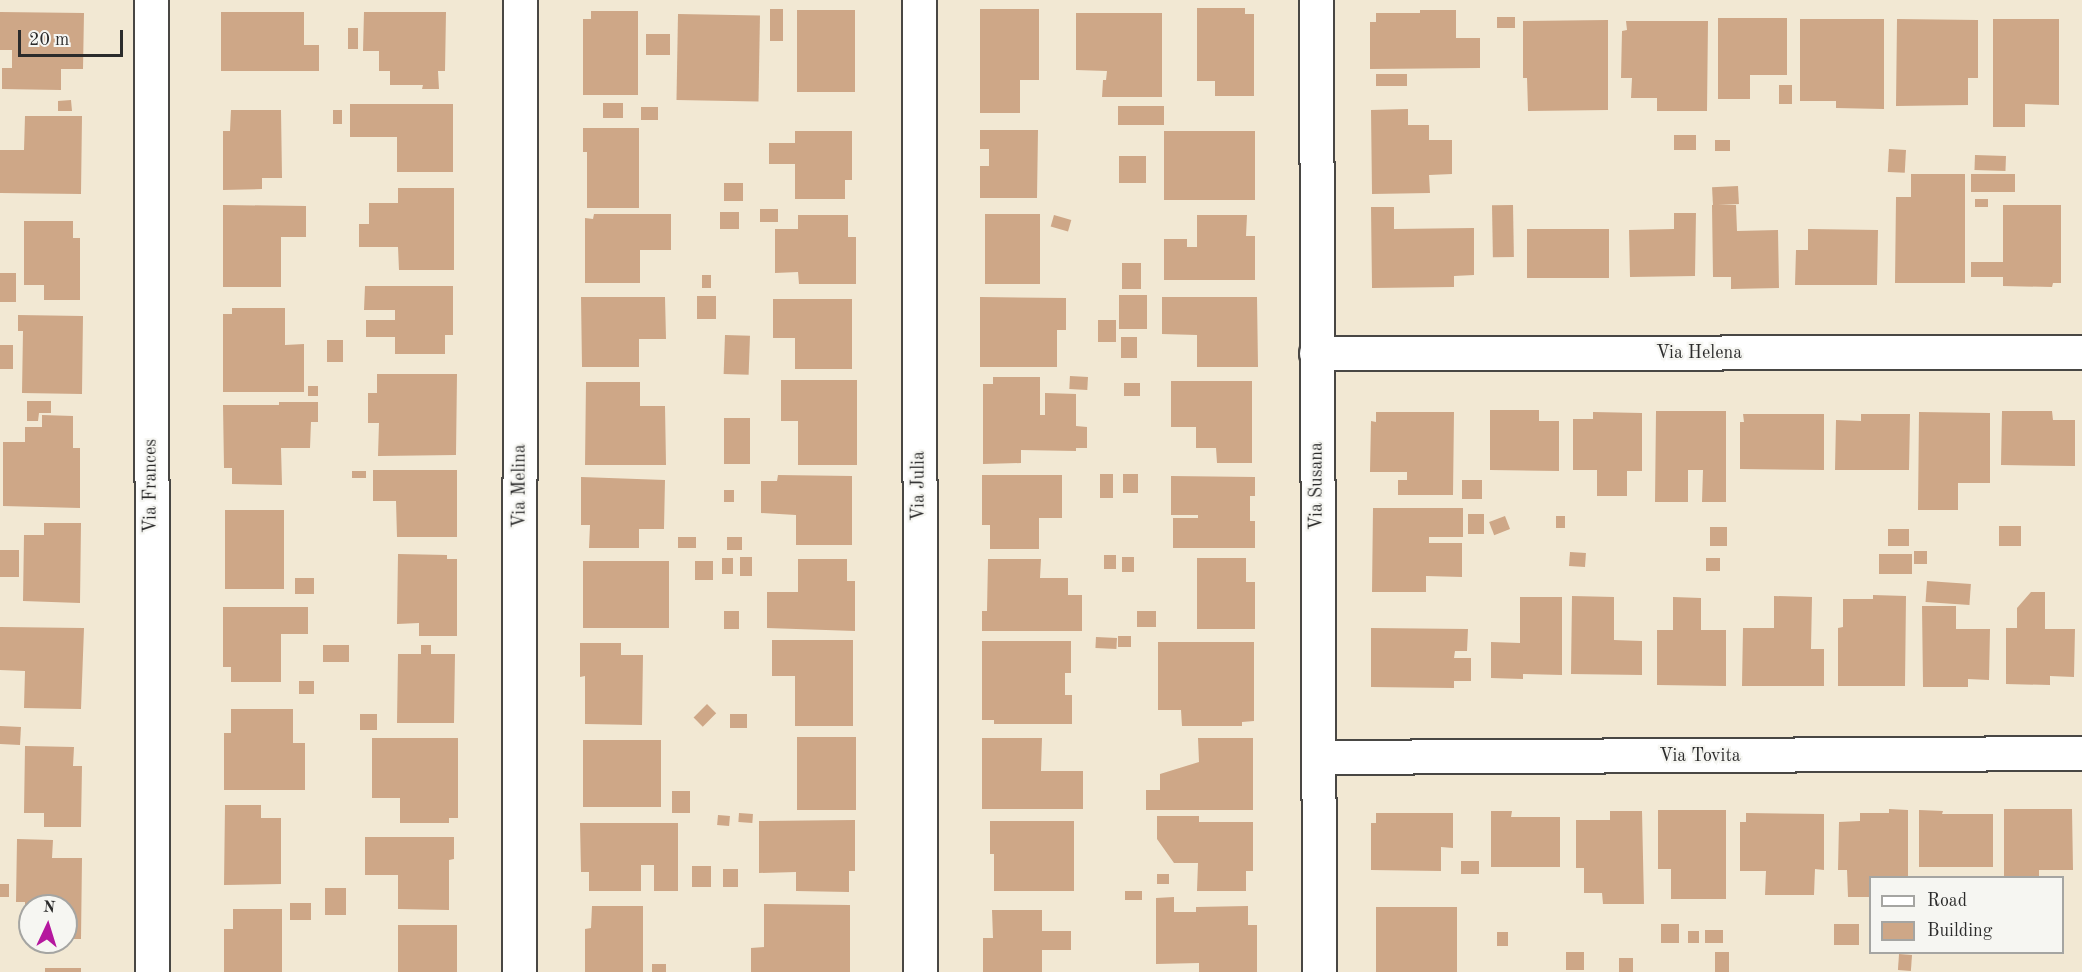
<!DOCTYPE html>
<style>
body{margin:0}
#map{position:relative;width:2082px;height:972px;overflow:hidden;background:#f2e8d3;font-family:"Old Standard TT",serif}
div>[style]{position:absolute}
.building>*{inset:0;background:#cea787;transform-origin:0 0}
.roads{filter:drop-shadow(2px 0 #494744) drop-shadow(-2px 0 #494744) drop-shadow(0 2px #494744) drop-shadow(0 -2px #494744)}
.street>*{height:33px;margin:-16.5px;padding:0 16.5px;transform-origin:16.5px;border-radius:16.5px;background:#fff}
span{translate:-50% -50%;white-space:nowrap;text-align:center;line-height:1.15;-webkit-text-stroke:4.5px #f6f6f2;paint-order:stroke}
.street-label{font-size:18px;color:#2b2b2b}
.legend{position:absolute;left:1869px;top:876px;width:195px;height:78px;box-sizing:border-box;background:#f6f6f2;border:2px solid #a5a5a2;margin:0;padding:8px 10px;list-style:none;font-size:18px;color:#2b2b2b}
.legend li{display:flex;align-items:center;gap:12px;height:30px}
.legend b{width:30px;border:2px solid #a5a5a2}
.north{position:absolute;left:18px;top:894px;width:60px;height:60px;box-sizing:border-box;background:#f6f6f2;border:2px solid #a5a5a2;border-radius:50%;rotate:4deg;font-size:16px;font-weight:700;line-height:24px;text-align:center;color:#2b2b2b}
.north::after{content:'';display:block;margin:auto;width:21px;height:27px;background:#b5179e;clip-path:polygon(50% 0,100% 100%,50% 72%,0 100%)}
.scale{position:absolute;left:18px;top:30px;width:105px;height:27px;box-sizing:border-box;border:3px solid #2b2b2b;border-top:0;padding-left:8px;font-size:18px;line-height:21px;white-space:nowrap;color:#2b2b2b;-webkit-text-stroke:4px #f6f6f2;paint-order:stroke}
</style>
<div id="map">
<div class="building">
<div style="clip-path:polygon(1197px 8px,1245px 8px,1245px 14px,1254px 14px,1254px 96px,1215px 96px,1215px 81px,1197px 81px)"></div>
<div style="left:770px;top:9px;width:13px;height:32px"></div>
<div style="clip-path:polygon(980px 9px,1039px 9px,1039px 80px,1020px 80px,1020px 113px,980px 113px)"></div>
<div style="left:797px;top:10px;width:58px;height:82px"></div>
<div style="clip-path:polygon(1420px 10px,1456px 10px,1456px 38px,1480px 38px,1480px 68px,1370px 69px,1370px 22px,1376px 22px,1376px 13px,1420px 13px)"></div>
<div style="clip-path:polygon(591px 11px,638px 11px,638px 95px,583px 95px,583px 19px,591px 19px)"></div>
<div style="clip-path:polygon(0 12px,84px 13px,83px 69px,61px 69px,61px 90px,2px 89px,2px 68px,12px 68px,12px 50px,0 50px)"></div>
<div style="clip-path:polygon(221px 12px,304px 12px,304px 45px,319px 45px,319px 71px,221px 71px)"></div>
<div style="clip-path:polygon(364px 12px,446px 12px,445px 71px,438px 71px,439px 89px,422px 89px,423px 85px,390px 85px,390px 71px,379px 71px,379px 51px,363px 51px)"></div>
<div style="clip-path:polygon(1076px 13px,1162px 13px,1162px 97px,1102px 97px,1103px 80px,1106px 80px,1107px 71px,1076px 70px)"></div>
<div style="left:678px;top:14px;width:82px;height:86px;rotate:1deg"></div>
<div style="left:1497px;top:17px;width:18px;height:11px"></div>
<div style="clip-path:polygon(1718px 18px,1787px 18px,1787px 75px,1750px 75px,1750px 99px,1718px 99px)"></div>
<div style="clip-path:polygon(1800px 19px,1884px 19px,1884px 109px,1836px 108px,1836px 101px,1800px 101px)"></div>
<div style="clip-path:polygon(1897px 19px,1978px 20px,1978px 78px,1968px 78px,1968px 105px,1896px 106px)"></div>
<div style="clip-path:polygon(1993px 19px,2059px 19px,2059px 105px,2025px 104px,2025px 127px,1993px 127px)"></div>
<div style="clip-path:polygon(1608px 20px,1608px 110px,1528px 111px,1527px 78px,1523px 78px,1523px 21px)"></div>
<div style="clip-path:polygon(1626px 21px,1708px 21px,1707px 111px,1657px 111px,1657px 98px,1631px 98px,1632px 78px,1621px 78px,1622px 31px,1627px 30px)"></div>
<div style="left:348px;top:28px;width:10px;height:21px"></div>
<div style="left:646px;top:34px;width:24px;height:21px"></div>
<div style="left:1376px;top:74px;width:31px;height:12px"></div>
<div style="left:1779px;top:85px;width:13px;height:19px"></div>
<div style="clip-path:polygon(71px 100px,72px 111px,58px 111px,58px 101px)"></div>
<div style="left:603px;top:103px;width:20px;height:15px"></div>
<div style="clip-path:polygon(350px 104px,453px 104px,453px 172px,397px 172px,397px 137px,350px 137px)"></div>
<div style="left:1164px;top:106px;width:19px;height:46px;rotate:90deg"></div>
<div style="left:641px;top:107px;width:17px;height:13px"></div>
<div style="clip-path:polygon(1408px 109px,1408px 125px,1429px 125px,1429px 140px,1452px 140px,1452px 174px,1429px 175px,1430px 193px,1372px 194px,1371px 110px)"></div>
<div style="clip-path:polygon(231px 110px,281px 110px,282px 178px,262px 178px,262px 189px,223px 190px,223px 131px,230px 131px)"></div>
<div style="left:333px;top:110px;width:9px;height:14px"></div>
<div style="clip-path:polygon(25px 116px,82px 116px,81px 194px,0 193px,0 150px,24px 150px)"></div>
<div style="clip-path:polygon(583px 128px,639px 128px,639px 208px,587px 208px,587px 152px,583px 152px)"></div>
<div style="clip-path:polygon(980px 130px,1038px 130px,1037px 198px,980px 198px,980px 166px,989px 166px,989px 149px,980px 149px)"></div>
<div style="clip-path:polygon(795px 131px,852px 131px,852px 180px,845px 180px,845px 199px,795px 199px,795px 164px,769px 164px,769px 143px,795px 143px)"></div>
<div style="left:1164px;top:131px;width:91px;height:69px"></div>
<div style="left:1674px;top:135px;width:22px;height:15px"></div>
<div style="left:1715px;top:140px;width:15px;height:11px"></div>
<div style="left:1889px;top:149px;width:17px;height:23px;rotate:3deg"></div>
<div style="left:1975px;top:155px;width:31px;height:15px;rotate:2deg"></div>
<div style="left:1119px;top:156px;width:27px;height:27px"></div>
<div style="clip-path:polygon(1911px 174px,1965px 174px,1965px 283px,1895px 283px,1896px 197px,1911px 197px)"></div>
<div style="left:1971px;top:174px;width:44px;height:18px"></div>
<div style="left:724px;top:183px;width:19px;height:18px"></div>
<div style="left:1738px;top:186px;width:18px;height:26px;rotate:87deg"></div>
<div style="clip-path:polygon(398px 188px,454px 188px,454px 270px,399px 270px,398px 247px,359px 247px,359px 224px,369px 224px,369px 203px,398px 203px)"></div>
<div style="left:1975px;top:199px;width:13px;height:8px"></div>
<div style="clip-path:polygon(223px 205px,306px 206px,306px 237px,281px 237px,281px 287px,223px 287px)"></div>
<div style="left:1513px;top:205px;width:52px;height:21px;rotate:89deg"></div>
<div style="clip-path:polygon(1712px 205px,1736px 205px,1737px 231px,1778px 230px,1779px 288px,1731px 289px,1731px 277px,1713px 277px)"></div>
<div style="clip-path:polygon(2003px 205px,2061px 205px,2061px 283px,2053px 283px,2052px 287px,2003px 286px,2003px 277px,1971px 277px,1971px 262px,2003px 262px)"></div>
<div style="clip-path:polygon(1371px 207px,1394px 207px,1394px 229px,1474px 228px,1474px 275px,1454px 276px,1454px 287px,1372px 288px)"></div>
<div style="left:760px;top:209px;width:18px;height:13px"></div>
<div style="left:720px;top:212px;width:19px;height:17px"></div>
<div style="clip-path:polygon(1674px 213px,1696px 213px,1695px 276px,1630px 277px,1629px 230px,1674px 229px)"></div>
<div style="clip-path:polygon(594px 214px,671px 214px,671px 250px,640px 250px,640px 283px,585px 283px,585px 218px,593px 219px)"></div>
<div style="left:985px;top:214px;width:55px;height:70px"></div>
<div style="clip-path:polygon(798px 215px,848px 215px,848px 237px,856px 237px,856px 284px,799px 284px,798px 272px,775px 273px,775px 229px,798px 229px)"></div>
<div style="left:1054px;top:215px;width:18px;height:12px;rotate:16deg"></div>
<div style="clip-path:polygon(1197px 215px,1247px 215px,1246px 236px,1255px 236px,1255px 280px,1164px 280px,1164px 239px,1187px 239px,1187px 247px,1197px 247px)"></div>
<div style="clip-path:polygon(24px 221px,73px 221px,73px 238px,80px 238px,80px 300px,44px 300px,44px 285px,24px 285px)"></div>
<div style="left:1609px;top:229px;width:49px;height:82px;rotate:90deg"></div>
<div style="clip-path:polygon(1808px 229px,1878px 230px,1877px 285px,1795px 285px,1796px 250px,1808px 250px)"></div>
<div style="left:1122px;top:263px;width:19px;height:26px"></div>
<div style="left:0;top:273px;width:16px;height:29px"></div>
<div style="left:702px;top:275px;width:9px;height:13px"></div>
<div style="clip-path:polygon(365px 286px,453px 286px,453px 335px,445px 335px,445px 354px,395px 354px,395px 337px,366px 337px,366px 320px,395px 320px,395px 310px,364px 310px)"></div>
<div style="left:1119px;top:295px;width:28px;height:34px"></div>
<div style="left:697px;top:296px;width:19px;height:23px"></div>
<div style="clip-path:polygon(581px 297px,665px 297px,666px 339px,639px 339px,639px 367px,582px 367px)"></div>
<div style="clip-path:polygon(980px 297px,1066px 298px,1066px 330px,1057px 330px,1057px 367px,980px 367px)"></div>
<div style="clip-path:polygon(1162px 297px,1257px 297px,1258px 367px,1197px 367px,1197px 335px,1162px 334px)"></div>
<div style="clip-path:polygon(773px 299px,852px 299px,852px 369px,795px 369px,795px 338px,773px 338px)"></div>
<div style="clip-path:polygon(232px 308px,285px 308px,285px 345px,304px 344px,304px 392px,223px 392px,223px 314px,232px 314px)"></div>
<div style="clip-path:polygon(18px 315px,83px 316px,82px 394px,22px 393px,23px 331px,18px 331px)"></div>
<div style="left:1098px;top:320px;width:18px;height:22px"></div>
<div style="left:725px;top:335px;width:25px;height:39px;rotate:2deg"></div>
<div style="left:1121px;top:337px;width:16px;height:21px"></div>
<div style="left:327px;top:340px;width:16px;height:22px"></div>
<div style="left:0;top:345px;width:13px;height:24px"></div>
<div style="clip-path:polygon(377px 374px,457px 374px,456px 455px,378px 456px,379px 423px,368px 423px,368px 393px,377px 393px)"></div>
<div style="left:1070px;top:376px;width:18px;height:13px;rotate:3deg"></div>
<div style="clip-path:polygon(993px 377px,1040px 377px,1040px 415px,1045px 415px,1045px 393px,1076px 394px,1076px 426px,1087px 427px,1087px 448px,1076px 448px,1076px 451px,1021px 450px,1021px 463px,983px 464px,983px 384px,993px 384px)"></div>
<div style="clip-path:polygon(781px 380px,857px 380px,857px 465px,798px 465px,798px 421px,781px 421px)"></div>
<div style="clip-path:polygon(1171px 381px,1252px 381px,1252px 463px,1217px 463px,1216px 448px,1196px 448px,1196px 427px,1171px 427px)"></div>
<div style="clip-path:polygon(586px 382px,640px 382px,640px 406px,665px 406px,666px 465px,585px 465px)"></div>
<div style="left:1124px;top:383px;width:16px;height:13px"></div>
<div style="left:318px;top:386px;width:10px;height:10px;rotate:90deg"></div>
<div style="clip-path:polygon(27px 401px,51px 401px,51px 413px,39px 413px,38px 421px,27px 421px)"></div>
<div style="clip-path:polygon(279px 402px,318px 402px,318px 422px,311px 422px,310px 448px,281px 448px,282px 485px,232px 484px,232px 468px,224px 468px,223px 405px,279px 405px)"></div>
<div style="clip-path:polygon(1490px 410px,1539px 410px,1539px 421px,1559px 421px,1559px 471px,1490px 470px)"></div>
<div style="clip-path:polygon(1656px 411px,1726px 411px,1726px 502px,1702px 502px,1703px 470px,1688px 470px,1688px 502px,1655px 502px)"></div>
<div style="clip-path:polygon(2002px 411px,2052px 411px,2053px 420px,2075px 420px,2075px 466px,2001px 465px)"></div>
<div style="clip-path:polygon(1376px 412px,1454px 412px,1453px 495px,1398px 495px,1398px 480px,1407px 480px,1407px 472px,1370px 472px,1371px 421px,1376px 422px)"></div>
<div style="clip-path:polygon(1593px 412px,1642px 413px,1642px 471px,1627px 471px,1627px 496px,1597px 496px,1597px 470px,1573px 470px,1573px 419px,1593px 419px)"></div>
<div style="clip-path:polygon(1919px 412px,1990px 413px,1990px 483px,1958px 483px,1958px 510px,1918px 510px)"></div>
<div style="clip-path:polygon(1743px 414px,1824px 414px,1824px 470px,1740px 469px,1740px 422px,1744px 422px)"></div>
<div style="clip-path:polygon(1861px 414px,1910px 414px,1909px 470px,1835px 470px,1836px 420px,1861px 421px)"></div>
<div style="clip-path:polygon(42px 415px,73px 416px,73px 448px,80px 448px,80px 508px,3px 506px,3px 442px,25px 442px,25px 427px,42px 427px)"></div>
<div style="left:724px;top:418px;width:26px;height:46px"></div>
<div style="clip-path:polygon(373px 470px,457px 470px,457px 537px,397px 537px,396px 501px,373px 501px)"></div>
<div style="left:352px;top:471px;width:14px;height:7px"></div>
<div style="left:1100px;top:474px;width:13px;height:24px"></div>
<div style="left:1123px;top:474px;width:15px;height:19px"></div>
<div style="clip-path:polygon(778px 475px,852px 476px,852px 545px,796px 545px,796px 515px,761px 513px,761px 481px,777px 481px)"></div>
<div style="clip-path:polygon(982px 475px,1062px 475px,1062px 518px,1039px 518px,1039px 549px,990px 549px,990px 525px,982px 525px)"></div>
<div style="clip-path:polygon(1171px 476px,1255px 477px,1255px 496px,1250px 496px,1250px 521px,1255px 521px,1255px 548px,1173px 548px,1173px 518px,1198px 518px,1198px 515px,1171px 515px)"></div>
<div style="clip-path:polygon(581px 477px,665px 480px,664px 529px,639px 529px,639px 548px,589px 548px,590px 525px,581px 525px)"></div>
<div style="left:1462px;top:480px;width:20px;height:19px"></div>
<div style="left:734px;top:490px;width:12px;height:10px;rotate:90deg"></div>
<div style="clip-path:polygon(1373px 508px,1463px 508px,1463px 537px,1429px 537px,1429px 543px,1462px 543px,1462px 577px,1426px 576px,1426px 592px,1372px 592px)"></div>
<div style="left:225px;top:510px;width:59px;height:79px"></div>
<div style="left:1468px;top:514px;width:16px;height:20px"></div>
<div style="left:1505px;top:516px;width:14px;height:17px;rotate:69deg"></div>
<div style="left:1556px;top:516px;width:9px;height:12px"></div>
<div style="clip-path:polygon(44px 523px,81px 523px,80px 603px,23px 601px,24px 535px,44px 535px)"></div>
<div style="left:1999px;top:526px;width:22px;height:20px"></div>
<div style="left:1710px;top:527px;width:17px;height:19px"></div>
<div style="left:1888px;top:529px;width:21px;height:17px"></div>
<div style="left:678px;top:537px;width:18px;height:11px"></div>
<div style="left:727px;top:537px;width:15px;height:13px"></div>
<div style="left:0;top:550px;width:19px;height:27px"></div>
<div style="left:1914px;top:551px;width:13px;height:13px"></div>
<div style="left:1570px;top:552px;width:16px;height:14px;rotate:4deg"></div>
<div style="clip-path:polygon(398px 554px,447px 555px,447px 559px,457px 559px,457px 636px,419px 636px,419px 623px,397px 624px)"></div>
<div style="left:1879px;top:554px;width:33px;height:20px"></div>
<div style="left:1104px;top:555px;width:12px;height:14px"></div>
<div style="left:740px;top:557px;width:12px;height:19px"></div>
<div style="left:1122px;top:557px;width:12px;height:15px"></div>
<div style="left:722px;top:558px;width:11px;height:16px"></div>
<div style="clip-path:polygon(1197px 558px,1246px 558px,1246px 582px,1255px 582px,1255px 629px,1197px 629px)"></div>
<div style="left:1706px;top:558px;width:14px;height:13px"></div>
<div style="clip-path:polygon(798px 559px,847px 559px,847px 581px,855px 581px,855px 631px,767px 628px,767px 592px,798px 592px)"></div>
<div style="clip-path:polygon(988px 559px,1041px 559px,1040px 578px,1068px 578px,1068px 595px,1082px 595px,1082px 631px,982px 631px,982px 611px,987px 611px)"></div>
<div style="left:583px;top:561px;width:86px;height:67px"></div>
<div style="left:695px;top:561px;width:18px;height:19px"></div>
<div style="left:295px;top:578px;width:19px;height:16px"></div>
<div style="left:1927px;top:581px;width:44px;height:21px;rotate:4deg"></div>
<div style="clip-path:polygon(2031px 592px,2045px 592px,2045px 629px,2075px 629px,2074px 677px,2050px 676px,2050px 685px,2006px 684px,2006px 628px,2017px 628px,2017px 608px)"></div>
<div style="clip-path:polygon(1873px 595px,1906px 596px,1905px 686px,1838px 686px,1838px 628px,1843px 627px,1843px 599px,1873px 599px)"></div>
<div style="clip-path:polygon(1572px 596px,1614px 597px,1614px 640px,1642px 641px,1642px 675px,1571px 674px)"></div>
<div style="clip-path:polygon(1774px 596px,1812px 597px,1811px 649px,1824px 649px,1824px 686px,1742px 686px,1743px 628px,1774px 628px)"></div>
<div style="clip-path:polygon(1520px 597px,1562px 597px,1562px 675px,1523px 674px,1523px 679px,1491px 678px,1491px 642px,1520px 643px)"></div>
<div style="clip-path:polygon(1673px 597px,1701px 598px,1701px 630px,1726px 630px,1726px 686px,1657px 685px,1657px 630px,1673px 630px)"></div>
<div style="clip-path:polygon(1922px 606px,1956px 606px,1956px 629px,1990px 629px,1989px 680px,1968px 679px,1968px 687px,1923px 687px)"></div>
<div style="clip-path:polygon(223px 607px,308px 607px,308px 634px,281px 634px,281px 682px,231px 682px,231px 667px,223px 667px)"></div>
<div style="left:724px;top:611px;width:15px;height:18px"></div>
<div style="left:1137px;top:611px;width:19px;height:16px"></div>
<div style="clip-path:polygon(0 627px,84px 628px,81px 709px,24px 708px,25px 671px,0 670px)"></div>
<div style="clip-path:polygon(1371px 628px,1468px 629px,1467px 651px,1455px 651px,1454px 658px,1471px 658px,1471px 681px,1454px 681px,1454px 688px,1371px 687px)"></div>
<div style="left:1118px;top:636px;width:13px;height:11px"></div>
<div style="left:1096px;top:637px;width:21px;height:11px;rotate:3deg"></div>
<div style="clip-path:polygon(772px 640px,853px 640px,853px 726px,795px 726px,795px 676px,772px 676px)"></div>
<div style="clip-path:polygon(982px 641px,1071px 641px,1071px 673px,1065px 673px,1065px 695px,1072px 695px,1072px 724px,994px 724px,994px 720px,982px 720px)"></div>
<div style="clip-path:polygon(1158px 642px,1254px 642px,1254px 721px,1242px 722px,1242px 726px,1182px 726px,1181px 710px,1158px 710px)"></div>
<div style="clip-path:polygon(580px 643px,621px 643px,621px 655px,643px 655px,642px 725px,585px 724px,585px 676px,580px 677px)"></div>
<div style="left:323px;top:645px;width:26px;height:17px"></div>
<div style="clip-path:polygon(421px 645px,431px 645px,431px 654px,455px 654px,454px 723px,397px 723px,398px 654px,421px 654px)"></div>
<div style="left:299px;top:681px;width:15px;height:13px"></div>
<div style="left:707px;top:704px;width:13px;height:19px;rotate:45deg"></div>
<div style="clip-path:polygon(231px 709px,293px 709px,293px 743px,305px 743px,305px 790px,224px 790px,224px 733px,231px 733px)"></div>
<div style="left:360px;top:714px;width:17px;height:16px"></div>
<div style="left:730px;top:714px;width:17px;height:14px"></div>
<div style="left:0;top:726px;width:21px;height:18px;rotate:3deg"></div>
<div style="left:797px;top:737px;width:59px;height:73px"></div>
<div style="clip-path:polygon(372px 738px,458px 738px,458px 818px,449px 818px,449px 823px,400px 823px,400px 798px,372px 798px)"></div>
<div style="clip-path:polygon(982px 738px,1042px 738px,1041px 771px,1083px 771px,1083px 809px,982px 809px)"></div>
<div style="clip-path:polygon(1198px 738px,1253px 738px,1253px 810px,1146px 810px,1146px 790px,1160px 790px,1160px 774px,1199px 762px)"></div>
<div style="left:583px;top:740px;width:78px;height:67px"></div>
<div style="clip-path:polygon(25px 746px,74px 747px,73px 766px,82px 766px,81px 827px,44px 827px,44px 813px,24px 813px)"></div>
<div style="left:690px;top:791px;width:22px;height:18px;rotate:90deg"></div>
<div style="clip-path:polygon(225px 805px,261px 805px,261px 818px,281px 818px,281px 884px,224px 885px)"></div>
<div style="clip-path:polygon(1889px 809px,1908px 810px,1908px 878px,1870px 878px,1870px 897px,1848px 897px,1847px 870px,1838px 870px,1839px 822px,1860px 821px,1860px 813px,1889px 813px)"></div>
<div style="clip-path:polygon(2004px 809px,2072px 809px,2073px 870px,2039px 870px,2039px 878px,2004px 878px)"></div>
<div style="clip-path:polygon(1658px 810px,1726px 810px,1726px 899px,1671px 899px,1671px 869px,1658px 869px)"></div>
<div style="clip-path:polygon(1919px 810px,1943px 811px,1942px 814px,1993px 814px,1993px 867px,1919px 867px)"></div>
<div style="clip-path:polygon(1491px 811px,1512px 811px,1511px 817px,1560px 817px,1560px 867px,1491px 867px)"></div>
<div style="clip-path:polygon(1610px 811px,1642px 811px,1644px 904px,1603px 904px,1602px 893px,1584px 893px,1584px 868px,1576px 868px,1576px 820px,1610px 820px)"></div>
<div style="left:739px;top:813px;width:14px;height:9px;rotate:4deg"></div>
<div style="clip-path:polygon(1376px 813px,1453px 813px,1453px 848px,1441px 847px,1441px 871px,1371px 870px,1371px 823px,1376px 823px)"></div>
<div style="clip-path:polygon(1746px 813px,1824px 814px,1824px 870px,1815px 869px,1814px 895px,1765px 895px,1766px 871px,1740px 871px,1740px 822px,1746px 822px)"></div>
<div style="left:718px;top:815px;width:12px;height:10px;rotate:5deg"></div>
<div style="clip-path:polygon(1157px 816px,1199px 816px,1199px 822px,1253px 822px,1253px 871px,1246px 871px,1246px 891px,1197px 891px,1198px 863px,1174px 863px,1157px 839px)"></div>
<div style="clip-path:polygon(855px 820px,855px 871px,849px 871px,849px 892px,796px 891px,796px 872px,759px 873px,759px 821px)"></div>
<div style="clip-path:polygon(990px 821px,1074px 821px,1074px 891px,994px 891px,994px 854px,990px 854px)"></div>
<div style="clip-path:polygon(580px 823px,678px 823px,678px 891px,654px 891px,654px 865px,641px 865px,641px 891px,589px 891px,589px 872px,581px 872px)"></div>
<div style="clip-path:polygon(365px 837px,454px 837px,454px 859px,449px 860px,449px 910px,398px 909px,398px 875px,365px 875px)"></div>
<div style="clip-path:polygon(17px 839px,53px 840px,52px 858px,82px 858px,81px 939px,66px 939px,66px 906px,30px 906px,30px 924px,25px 924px,25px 902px,16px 902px)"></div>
<div style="left:1461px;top:861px;width:18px;height:13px"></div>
<div style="left:692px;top:866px;width:19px;height:21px"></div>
<div style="left:723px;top:869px;width:15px;height:18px"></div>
<div style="left:1157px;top:874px;width:12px;height:10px"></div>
<div style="left:0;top:884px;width:9px;height:13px"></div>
<div style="left:346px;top:888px;width:27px;height:21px;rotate:90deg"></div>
<div style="left:1125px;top:891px;width:17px;height:9px"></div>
<div style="clip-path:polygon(1174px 897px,1174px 912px,1196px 912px,1196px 907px,1248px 906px,1248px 925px,1257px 925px,1257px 972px,1199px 972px,1199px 963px,1156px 964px,1156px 898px)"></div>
<div style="left:290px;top:903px;width:21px;height:17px"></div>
<div style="clip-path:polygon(764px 904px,850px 905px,850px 972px,751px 972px,751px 948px,764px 947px)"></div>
<div style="clip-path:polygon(592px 906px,643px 906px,643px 972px,585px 972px,585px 929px,591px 928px)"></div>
<div style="left:1376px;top:907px;width:81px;height:65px"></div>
<div style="clip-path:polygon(233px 909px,282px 909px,282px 972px,224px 972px,224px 929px,233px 929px)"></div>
<div style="clip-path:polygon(992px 910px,1042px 910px,1042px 931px,1071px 931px,1071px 950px,1042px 950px,1042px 972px,983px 972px,983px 938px,993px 938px)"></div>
<div style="left:1661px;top:924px;width:18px;height:19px"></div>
<div style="left:1834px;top:924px;width:25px;height:21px"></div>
<div style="left:398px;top:925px;width:59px;height:47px"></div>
<div style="left:1705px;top:930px;width:18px;height:13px"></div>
<div style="left:1688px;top:931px;width:11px;height:12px"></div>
<div style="left:1497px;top:932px;width:11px;height:14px"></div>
<div style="left:1566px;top:952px;width:18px;height:18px"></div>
<div style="left:1715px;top:952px;width:14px;height:20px"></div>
<div style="left:1912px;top:955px;width:16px;height:13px;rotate:94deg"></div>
<div style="left:1619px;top:958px;width:14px;height:14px"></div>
<div style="left:652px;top:964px;width:14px;height:8px"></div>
<div style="left:45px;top:968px;width:36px;height:4px"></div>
</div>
<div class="roads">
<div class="street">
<div style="left:151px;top:0;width:972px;rotate:89.94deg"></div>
<div style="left:919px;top:0;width:972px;rotate:89.94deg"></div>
<div style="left:1316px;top:0;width:972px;rotate:89.82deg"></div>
<div style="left:1316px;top:353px;width:766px;rotate:-0.07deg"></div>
<div style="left:1318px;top:757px;width:764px;rotate:-0.3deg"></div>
<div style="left:519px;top:972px;width:972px;rotate:-89.94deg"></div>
</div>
</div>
<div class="street-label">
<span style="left:1699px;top:353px">Via Helena</span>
<span style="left:151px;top:486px;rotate:-90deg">Via Frances</span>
<span style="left:520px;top:486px;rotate:-90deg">Via Melina</span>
<span style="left:919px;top:486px;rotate:-90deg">Via Julia</span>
<span style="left:1317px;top:486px;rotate:-90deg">Via Susana</span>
<span style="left:1700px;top:756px">Via Tovita</span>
</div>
<ul class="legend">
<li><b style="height:8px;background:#fff"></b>Road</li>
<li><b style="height:16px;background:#cea787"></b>Building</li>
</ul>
<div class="north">N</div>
<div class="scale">20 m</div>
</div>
